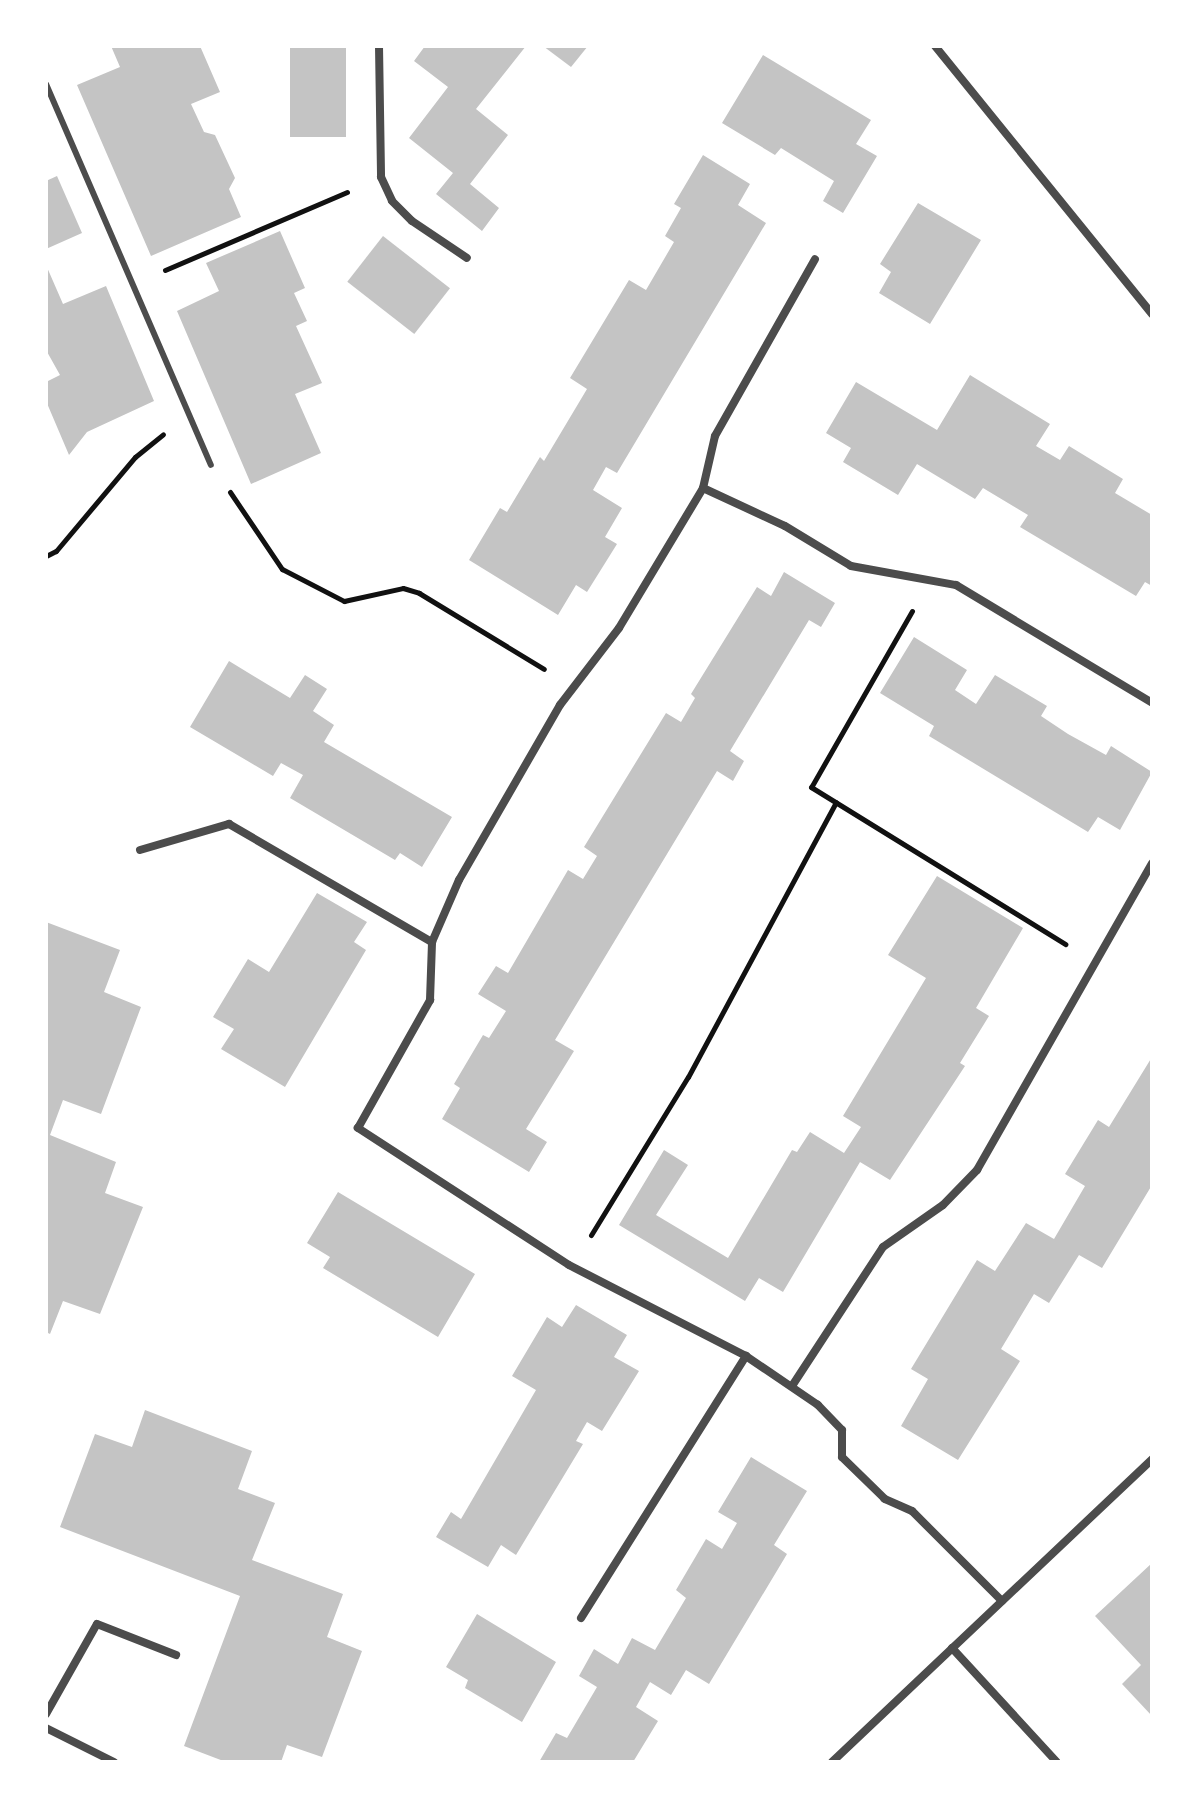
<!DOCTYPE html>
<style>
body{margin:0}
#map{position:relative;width:1198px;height:1808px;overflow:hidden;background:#fff;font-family:Georgia,serif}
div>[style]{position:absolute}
.building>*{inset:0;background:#c4c4c4;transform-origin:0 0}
.path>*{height:5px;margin:-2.5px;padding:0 2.5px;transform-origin:2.5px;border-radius:2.5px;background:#111}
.service>*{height:6px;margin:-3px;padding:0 3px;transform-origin:3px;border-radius:3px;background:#4c4c4c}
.minor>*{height:8px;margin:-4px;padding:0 4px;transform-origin:4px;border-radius:4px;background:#4c4c4c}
span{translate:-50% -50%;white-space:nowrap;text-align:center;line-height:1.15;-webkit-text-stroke:8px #fff;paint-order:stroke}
.frame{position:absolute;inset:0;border:48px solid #fff;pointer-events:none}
</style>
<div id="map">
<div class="building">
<div style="clip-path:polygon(111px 46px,200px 46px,220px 92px,191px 104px,204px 132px,215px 135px,235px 178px,229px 189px,241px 217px,151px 256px,77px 85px,120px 67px)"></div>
<div style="left:290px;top:46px;width:56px;height:91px"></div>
<div style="clip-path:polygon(425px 46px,526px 46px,476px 109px,508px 135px,470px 184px,499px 208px,482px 231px,436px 194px,453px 173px,409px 138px,448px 87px,414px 61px)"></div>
<div style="clip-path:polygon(543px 46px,588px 46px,571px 67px)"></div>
<div style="clip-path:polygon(763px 55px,871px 120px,856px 144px,877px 156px,843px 213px,823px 201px,834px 181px,781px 148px,775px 155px,722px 123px)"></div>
<div style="clip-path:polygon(703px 155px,750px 184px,738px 205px,766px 223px,617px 473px,606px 467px,593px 490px,622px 508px,605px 537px,617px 544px,587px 592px,576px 585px,558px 615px,469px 560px,500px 508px,507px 512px,540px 457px,544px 461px,587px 389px,570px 378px,629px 280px,646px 290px,674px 242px,665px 236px,681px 208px,674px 204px)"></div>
<div style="clip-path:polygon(57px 176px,82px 233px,46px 249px,46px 181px)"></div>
<div style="clip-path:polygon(918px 203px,981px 240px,930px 324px,879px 293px,891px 272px,880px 264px)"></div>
<div style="clip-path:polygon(280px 231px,305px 288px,294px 293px,307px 321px,296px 326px,322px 383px,295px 394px,321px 453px,251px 484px,177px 311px,219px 291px,206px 263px)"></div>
<div style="left:383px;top:236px;width:85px;height:58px;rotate:38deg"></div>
<div style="clip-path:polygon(46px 265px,63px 304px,106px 286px,154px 401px,87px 432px,69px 455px,46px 401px,46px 382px,60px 375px,46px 350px)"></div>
<div style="clip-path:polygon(970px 375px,1050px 424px,1036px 446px,1060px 460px,1069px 446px,1123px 479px,1115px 493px,1152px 515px,1152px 586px,1145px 582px,1136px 596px,1020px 527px,1028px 515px,983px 488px,975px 499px,917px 464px,898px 495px,843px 462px,851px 448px,826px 433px,856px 382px,937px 430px)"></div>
<div style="clip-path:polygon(784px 572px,835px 603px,821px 627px,809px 620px,730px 751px,744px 761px,733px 781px,717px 771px,555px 1040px,574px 1051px,526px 1129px,547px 1142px,529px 1172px,442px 1119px,460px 1088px,454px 1084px,483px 1035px,489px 1038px,506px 1011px,478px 994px,496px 966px,508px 973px,568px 870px,583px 879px,597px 856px,584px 847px,666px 713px,681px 722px,695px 698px,691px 694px,757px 587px,771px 596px)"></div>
<div style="clip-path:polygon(914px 637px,967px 670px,955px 690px,976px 704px,995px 675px,1047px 706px,1041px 716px,1068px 734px,1106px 755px,1111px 746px,1152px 772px,1120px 830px,1098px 817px,1088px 832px,929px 736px,934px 726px,880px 693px)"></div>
<div style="clip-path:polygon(229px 661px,290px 698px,305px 675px,327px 689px,313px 711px,334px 725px,324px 742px,452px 817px,422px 867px,400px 853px,395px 860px,290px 798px,303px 775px,281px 763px,273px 776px,190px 727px)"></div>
<div style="clip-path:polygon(937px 876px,1023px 928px,976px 1008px,989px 1016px,960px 1063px,965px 1066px,890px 1180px,860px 1162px,783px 1292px,759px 1278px,745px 1301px,619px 1225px,664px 1150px,688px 1165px,656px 1215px,728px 1258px,792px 1150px,797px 1152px,810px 1132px,844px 1153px,861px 1127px,843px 1116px,926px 978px,888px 955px)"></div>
<div style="clip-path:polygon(317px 893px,367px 922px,354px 942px,366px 950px,285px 1087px,221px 1049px,234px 1029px,213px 1017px,248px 959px,269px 972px)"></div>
<div style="clip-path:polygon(46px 922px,120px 950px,104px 992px,141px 1007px,101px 1114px,63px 1100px,50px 1135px,116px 1162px,105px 1193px,143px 1207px,100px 1314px,63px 1301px,50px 1334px,46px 1332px)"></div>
<div style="clip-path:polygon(1152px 1057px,1152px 1185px,1102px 1268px,1079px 1255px,1049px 1303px,1034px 1294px,1001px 1349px,1020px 1361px,958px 1460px,901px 1426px,928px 1379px,911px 1369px,977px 1260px,995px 1271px,1026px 1223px,1054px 1239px,1085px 1186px,1065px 1174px,1098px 1120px,1109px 1127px)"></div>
<div style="clip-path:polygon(338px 1192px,475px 1274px,438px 1337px,323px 1268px,330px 1257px,307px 1243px)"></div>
<div style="clip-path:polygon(576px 1305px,627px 1335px,614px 1357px,639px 1371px,602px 1431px,587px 1422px,576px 1441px,583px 1444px,516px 1555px,501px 1545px,488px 1567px,436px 1537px,451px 1512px,461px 1519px,536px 1390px,512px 1376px,547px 1317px,562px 1327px)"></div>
<div style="clip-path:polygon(145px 1410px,252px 1451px,238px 1489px,275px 1503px,252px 1560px,343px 1594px,327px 1637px,362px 1651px,322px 1757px,287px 1745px,281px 1762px,226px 1762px,184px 1746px,240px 1596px,60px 1527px,95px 1434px,132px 1447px)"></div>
<div style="clip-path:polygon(751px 1457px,807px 1491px,774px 1545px,787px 1554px,709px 1684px,686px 1670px,671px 1695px,650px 1682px,636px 1707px,658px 1721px,633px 1762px,539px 1762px,556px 1733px,567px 1738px,597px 1687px,579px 1676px,594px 1649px,618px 1664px,632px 1638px,655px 1650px,686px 1598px,676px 1590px,706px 1539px,722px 1549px,737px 1523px,718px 1512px)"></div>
<div style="clip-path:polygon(1152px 1563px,1152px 1716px,1122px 1684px,1141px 1665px,1095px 1616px)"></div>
<div style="clip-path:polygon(477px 1614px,556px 1662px,522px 1722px,465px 1688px,468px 1680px,446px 1667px)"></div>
</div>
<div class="path">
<div style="left:165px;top:270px;width:198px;rotate:-23.2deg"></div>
<div style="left:230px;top:492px;width:93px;rotate:56deg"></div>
<div style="left:282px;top:569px;width:70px;rotate:27.3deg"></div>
<div style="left:344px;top:601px;width:60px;rotate:-12.4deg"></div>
<div style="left:403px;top:588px;width:17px;rotate:17deg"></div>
<div style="left:419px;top:593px;width:146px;rotate:31.3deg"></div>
<div style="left:46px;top:556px;width:11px;rotate:-27deg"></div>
<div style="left:56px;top:551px;width:123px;rotate:-50deg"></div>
<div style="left:135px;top:457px;width:36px;rotate:-39deg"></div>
<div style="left:912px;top:611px;width:203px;rotate:119.8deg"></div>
<div style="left:811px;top:787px;width:299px;rotate:31.7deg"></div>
<div style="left:591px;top:1235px;width:185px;rotate:-58.5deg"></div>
<div style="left:688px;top:1077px;width:312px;rotate:-61.7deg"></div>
</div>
<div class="service">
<div style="left:46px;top:84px;width:415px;rotate:66.6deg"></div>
</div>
<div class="minor">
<div style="left:379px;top:46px;width:131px;rotate:89.1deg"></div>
<div style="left:381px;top:177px;width:26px;rotate:65deg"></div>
<div style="left:392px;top:201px;width:28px;rotate:45deg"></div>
<div style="left:412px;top:221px;width:66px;rotate:33.9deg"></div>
<div style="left:935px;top:46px;width:345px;rotate:51deg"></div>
<div style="left:703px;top:488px;width:53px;rotate:-77deg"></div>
<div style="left:715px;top:436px;width:203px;rotate:-60.5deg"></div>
<div style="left:140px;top:850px;width:93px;rotate:-16.3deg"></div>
<div style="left:229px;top:824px;width:235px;rotate:30.2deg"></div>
<div style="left:792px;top:1386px;width:166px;rotate:-56.8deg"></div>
<div style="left:883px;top:1247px;width:73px;rotate:-35deg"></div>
<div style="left:943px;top:1205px;width:49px;rotate:-45.8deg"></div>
<div style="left:977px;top:1170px;width:353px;rotate:-60.3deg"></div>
<div style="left:1002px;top:1601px;width:127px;rotate:-135deg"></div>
<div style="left:912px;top:1511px;width:30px;rotate:-156deg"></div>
<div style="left:885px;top:1499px;width:60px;rotate:-135.7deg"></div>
<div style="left:842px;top:1457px;width:27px;rotate:-90deg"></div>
<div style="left:842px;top:1430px;width:35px;rotate:-134deg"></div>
<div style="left:818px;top:1405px;width:87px;rotate:-145.8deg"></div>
<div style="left:746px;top:1356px;width:199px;rotate:-152.8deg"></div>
<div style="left:569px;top:1265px;width:252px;rotate:-147deg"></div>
<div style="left:358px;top:1128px;width:147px;rotate:-60.6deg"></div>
<div style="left:430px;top:1000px;width:58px;rotate:-88deg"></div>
<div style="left:432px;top:942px;width:68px;rotate:-66.5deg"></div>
<div style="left:459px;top:880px;width:202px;rotate:-60deg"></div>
<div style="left:560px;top:705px;width:97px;rotate:-52.5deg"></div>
<div style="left:619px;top:628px;width:163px;rotate:-59deg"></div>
<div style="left:703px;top:488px;width:90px;rotate:24.9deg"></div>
<div style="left:785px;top:526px;width:77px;rotate:31.2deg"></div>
<div style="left:851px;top:566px;width:107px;rotate:10.3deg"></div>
<div style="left:956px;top:585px;width:229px;rotate:31deg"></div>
<div style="left:581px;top:1618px;width:310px;rotate:-57.8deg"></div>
<div style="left:952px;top:1648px;width:155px;rotate:47.4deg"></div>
<div style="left:46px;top:1714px;width:103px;rotate:-60.5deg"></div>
<div style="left:97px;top:1624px;width:85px;rotate:21.4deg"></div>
<div style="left:46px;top:1728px;width:76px;rotate:26.6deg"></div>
<div style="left:832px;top:1762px;width:441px;rotate:-43.4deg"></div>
</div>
<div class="frame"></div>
</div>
